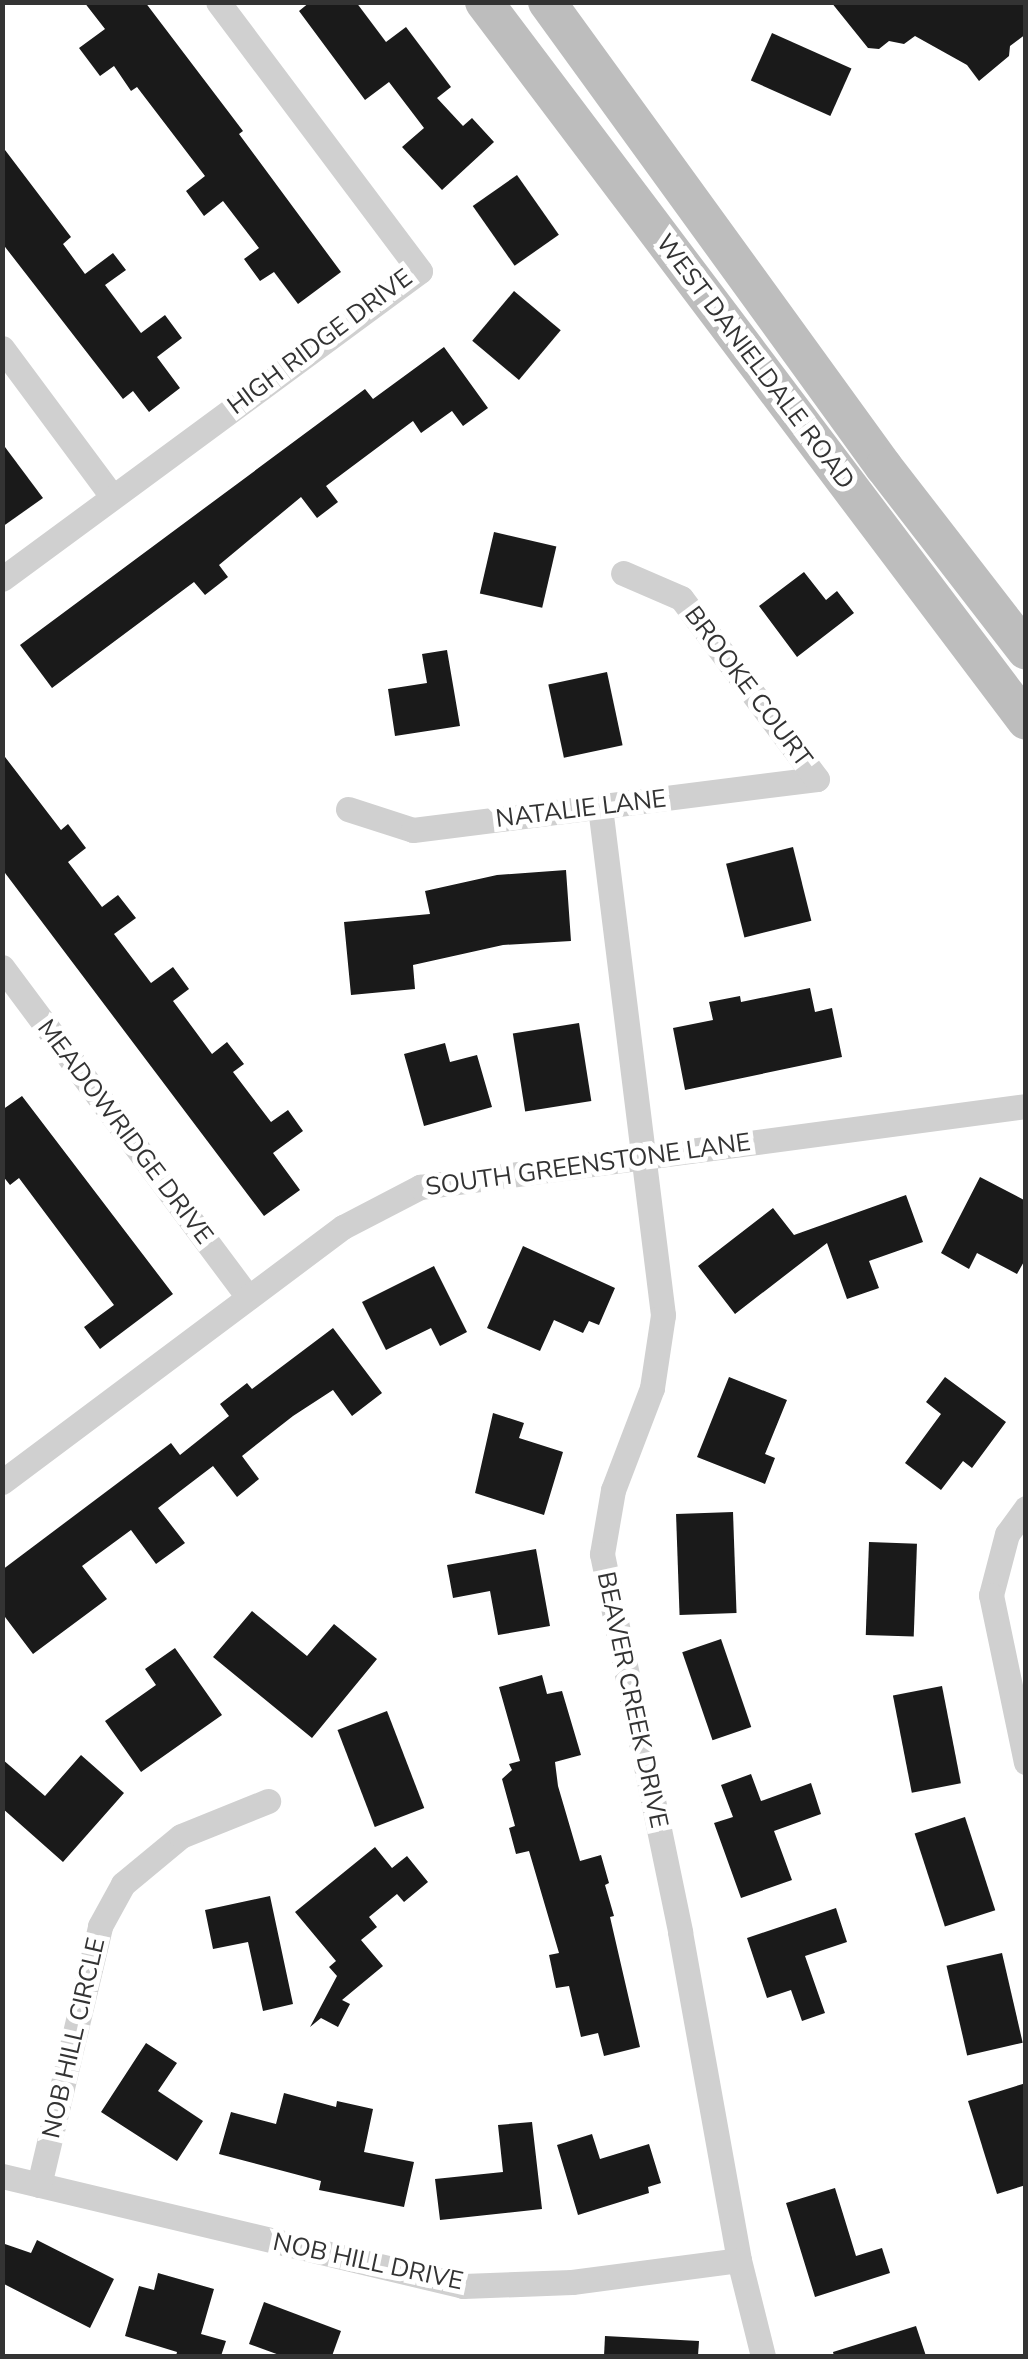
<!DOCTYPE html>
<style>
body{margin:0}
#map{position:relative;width:1028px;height:2359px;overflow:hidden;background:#fff;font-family:"Nunito Sans",sans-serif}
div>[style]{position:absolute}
.building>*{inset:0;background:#1a1a1a;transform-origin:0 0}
.minor>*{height:25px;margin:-12.5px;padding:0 12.5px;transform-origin:12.5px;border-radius:12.5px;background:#d0d0d0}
.secondary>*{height:38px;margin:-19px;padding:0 19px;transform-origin:19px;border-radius:19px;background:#bdbdbd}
span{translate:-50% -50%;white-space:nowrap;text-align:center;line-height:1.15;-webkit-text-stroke:10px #fff;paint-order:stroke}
.street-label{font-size:25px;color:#333}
.frame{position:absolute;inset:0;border:5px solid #333;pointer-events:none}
</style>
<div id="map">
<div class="building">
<div style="clip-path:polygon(84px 2px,145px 2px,243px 131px,239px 134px,341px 272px,298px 304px,274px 272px,260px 281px,244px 259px,259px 248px,223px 201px,204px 216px,186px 191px,205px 176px,137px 87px,131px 91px,114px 66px,100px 76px,79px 48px,105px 29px)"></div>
<div style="clip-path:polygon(310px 2px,356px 2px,386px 42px,406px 27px,451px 87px,437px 98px,463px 126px,472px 118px,494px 142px,442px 190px,402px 147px,424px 128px,389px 82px,365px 100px,299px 11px)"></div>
<div style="clip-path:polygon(831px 2px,1026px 2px,1026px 34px,1010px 46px,1009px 56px,979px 81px,967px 65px,915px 36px,904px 44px,889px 41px,879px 49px,868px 48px)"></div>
<div style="left:772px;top:33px;width:87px;height:52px;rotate:24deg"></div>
<div style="clip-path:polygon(2px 146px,71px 237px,63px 244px,85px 274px,113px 253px,126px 270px,105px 285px,141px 333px,165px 315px,182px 338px,157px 357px,180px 388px,149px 412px,133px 391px,123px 399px,2px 243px)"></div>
<div style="left:517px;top:175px;width:73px;height:54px;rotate:55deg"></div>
<div style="left:514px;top:291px;width:61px;height:65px;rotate:40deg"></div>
<div style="clip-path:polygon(444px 347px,488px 408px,463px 426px,452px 411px,421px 433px,413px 421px,326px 486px,338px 502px,317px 518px,301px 497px,219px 565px,228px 577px,205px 595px,194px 582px,52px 688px,20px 645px,365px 389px,373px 399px)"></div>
<div style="clip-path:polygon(2px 443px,43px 498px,2px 527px)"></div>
<div style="left:494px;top:532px;width:64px;height:63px;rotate:13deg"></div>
<div style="clip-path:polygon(804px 572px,826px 600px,837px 591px,854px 613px,797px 657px,759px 606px)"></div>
<div style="clip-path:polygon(447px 650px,460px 726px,395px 736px,388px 689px,427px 683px,422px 654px)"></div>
<div style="left:607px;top:672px;width:75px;height:60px;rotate:78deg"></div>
<div style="clip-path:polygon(2px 753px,61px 830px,68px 824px,86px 848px,68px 862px,102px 907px,118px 895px,136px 918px,114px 934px,151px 983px,173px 967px,189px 989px,173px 1001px,212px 1054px,227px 1042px,244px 1064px,233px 1072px,271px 1122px,288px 1110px,303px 1131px,273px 1153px,300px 1190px,264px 1216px,2px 869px)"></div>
<div style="left:793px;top:847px;width:76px;height:69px;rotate:76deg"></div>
<div style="clip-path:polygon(566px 870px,571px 941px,503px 945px,413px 965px,415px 989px,351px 995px,344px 922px,430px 914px,425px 891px,497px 875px)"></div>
<div style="clip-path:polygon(810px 988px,815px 1012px,832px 1008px,842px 1057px,685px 1090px,673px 1028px,713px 1020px,709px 1002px,740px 996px,741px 1002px)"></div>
<div style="left:579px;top:1023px;width:79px;height:67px;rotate:81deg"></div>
<div style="clip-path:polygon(445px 1043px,450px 1062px,477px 1055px,492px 1107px,424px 1126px,404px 1054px)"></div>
<div style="clip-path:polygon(22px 1096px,173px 1294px,100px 1349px,84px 1327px,114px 1305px,19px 1178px,10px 1185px,2px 1175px,2px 1110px)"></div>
<div style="clip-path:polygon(980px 1177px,1026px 1201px,1026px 1258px,1017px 1274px,977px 1253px,969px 1269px,941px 1253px)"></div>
<div style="clip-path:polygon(906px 1195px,923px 1242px,869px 1261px,879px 1288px,847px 1299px,827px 1243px,735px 1314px,698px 1266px,773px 1208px,794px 1235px)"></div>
<div style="clip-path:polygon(523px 1246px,615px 1288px,599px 1325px,589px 1321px,583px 1333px,554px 1320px,540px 1351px,487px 1328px)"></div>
<div style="clip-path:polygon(434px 1266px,467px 1332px,440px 1346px,431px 1328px,386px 1350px,362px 1302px)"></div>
<div style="clip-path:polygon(333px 1328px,382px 1393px,352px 1416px,333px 1390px,293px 1416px,242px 1456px,259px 1479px,237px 1497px,213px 1466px,158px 1508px,185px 1543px,156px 1564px,131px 1530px,82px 1566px,107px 1599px,33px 1654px,2px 1613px,2px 1570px,171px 1443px,180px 1455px,229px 1416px,220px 1404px,247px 1383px,252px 1389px)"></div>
<div style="clip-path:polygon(729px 1377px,787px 1400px,765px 1454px,775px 1458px,765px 1484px,697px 1457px)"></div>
<div style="clip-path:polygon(945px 1377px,1006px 1422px,972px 1468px,963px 1461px,941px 1490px,905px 1463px,941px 1414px,926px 1402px)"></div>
<div style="clip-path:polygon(493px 1413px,524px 1423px,519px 1438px,563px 1452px,544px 1515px,475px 1493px)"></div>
<div style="left:733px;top:1512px;width:101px;height:57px;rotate:88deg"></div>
<div style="left:869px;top:1542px;width:48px;height:93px;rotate:2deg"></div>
<div style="clip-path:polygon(536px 1549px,550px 1626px,498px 1635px,490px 1591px,453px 1598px,447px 1565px)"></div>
<div style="clip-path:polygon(252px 1611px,307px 1656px,334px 1624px,377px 1659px,312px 1738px,213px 1657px)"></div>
<div style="left:721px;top:1639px;width:93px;height:41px;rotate:71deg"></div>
<div style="clip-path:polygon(175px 1648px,222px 1715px,141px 1772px,105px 1721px,156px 1685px,145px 1669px)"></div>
<div style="clip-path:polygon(542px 1675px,547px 1694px,562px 1691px,581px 1755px,555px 1762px,558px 1786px,580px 1861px,601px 1855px,609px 1883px,605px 1885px,614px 1916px,610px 1917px,640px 2047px,604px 2056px,598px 2033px,581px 2037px,569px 1986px,556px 1988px,549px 1955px,559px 1953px,529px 1851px,516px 1854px,509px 1828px,515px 1826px,502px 1779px,512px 1770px,509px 1764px,520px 1761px,499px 1687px)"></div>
<div style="left:942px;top:1686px;width:99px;height:50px;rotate:79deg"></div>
<div style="left:387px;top:1711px;width:104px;height:53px;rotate:69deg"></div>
<div style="clip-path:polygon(81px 1755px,124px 1793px,63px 1862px,2px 1808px,2px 1759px,45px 1796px)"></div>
<div style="clip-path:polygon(751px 1774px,761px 1801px,811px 1783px,821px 1814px,774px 1831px,792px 1880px,741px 1898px,714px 1823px,733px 1817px,721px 1785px)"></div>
<div style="left:965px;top:1817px;width:98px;height:53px;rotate:72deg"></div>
<div style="clip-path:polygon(375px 1847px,392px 1868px,407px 1856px,428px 1882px,404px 1902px,397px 1894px,369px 1917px,377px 1927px,361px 1940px,383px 1966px,342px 2000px,350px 2004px,338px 2027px,321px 2018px,310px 2027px,337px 1976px,329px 1967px,336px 1961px,295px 1912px)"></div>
<div style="clip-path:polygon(270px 1896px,293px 2004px,263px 2011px,248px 1942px,213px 1949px,205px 1910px)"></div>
<div style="clip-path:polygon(836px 1908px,847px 1942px,805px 1956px,825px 2013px,802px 2021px,791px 1990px,767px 1998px,747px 1938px)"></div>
<div style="left:1002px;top:1953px;width:92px;height:57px;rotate:77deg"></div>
<div style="clip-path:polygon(146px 2043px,177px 2063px,158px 2091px,203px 2121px,177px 2161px,101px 2112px)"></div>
<div style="clip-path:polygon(1026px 2083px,1026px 2185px,997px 2194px,968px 2101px)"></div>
<div style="clip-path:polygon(284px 2093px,336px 2107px,337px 2101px,373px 2109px,364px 2152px,414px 2162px,404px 2207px,319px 2190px,321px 2181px,219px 2154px,231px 2112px,276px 2124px)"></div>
<div style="clip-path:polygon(532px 2122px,542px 2209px,440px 2220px,435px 2179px,503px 2172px,498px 2125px)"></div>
<div style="clip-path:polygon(592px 2134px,600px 2159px,649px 2144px,661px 2183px,648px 2187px,649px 2193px,578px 2215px,557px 2145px)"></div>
<div style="clip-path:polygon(835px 2188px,856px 2256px,882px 2248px,890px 2273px,815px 2297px,786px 2203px)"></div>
<div style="clip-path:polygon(37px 2240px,114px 2279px,90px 2328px,2px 2283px,2px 2243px,31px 2253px)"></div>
<div style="clip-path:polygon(158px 2273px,214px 2289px,201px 2334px,226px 2341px,221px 2356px,176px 2356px,177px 2352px,125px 2336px,139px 2286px,154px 2290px)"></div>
<div style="clip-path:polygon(264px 2302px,341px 2331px,332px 2356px,282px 2356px,249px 2344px)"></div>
<div style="clip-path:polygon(916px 2326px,926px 2356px,834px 2356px,833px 2352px)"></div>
<div style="clip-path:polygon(605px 2336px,699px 2341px,698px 2356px,604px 2356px)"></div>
</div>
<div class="minor">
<div style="left:2px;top:348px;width:184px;rotate:53.4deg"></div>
<div style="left:2px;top:579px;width:519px;rotate:-36.38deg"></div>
<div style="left:420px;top:271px;width:336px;rotate:-126.9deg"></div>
<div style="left:600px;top:807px;width:512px;rotate:82.93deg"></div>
<div style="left:663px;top:1315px;width:74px;rotate:98.6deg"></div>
<div style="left:652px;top:1388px;width:109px;rotate:110.9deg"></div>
<div style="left:613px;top:1490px;width:65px;rotate:99.8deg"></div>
<div style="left:602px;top:1554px;width:386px;rotate:78.3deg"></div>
<div style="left:680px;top:1932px;width:333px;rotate:79.8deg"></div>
<div style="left:739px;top:2260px;width:99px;rotate:76deg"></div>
<div style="left:348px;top:809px;width:68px;rotate:17.9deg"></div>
<div style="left:413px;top:830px;width:407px;rotate:-7.2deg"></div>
<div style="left:817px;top:779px;width:226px;rotate:-126.9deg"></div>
<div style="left:681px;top:598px;width:63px;rotate:-156.7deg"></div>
<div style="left:2px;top:967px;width:412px;rotate:53.3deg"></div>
<div style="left:2px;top:1482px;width:426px;rotate:-36.8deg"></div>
<div style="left:343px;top:1227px;width:87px;rotate:-27.5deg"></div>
<div style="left:420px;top:1187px;width:611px;rotate:-7.61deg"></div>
<div style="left:1026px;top:1508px;width:32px;rotate:126deg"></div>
<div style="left:1007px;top:1534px;width:63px;rotate:104.7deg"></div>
<div style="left:991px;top:1595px;width:171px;rotate:78.2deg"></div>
<div style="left:2px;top:2176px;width:474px;rotate:13.4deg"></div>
<div style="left:463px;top:2286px;width:109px;rotate:-2.1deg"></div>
<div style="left:572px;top:2282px;width:168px;rotate:-7.5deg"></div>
<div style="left:39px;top:2185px;width:266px;rotate:-76.7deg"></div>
<div style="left:100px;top:1926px;width:48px;rotate:-61.3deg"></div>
<div style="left:123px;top:1884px;width:75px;rotate:-39.6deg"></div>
<div style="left:181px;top:1836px;width:94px;rotate:-21.9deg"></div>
</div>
<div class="secondary">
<div style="left:484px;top:2px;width:900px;rotate:52.99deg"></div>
<div style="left:547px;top:2px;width:574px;rotate:54.07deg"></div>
<div style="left:884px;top:467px;width:232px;rotate:52.3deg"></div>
</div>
<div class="street-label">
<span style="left:320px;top:342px;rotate:-37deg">HIGH RIDGE DRIVE</span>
<span style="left:755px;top:362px;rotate:53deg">WEST DANIELDALE ROAD</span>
<span style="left:748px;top:687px;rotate:53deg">BROOKE COURT</span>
<span style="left:581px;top:809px;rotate:-7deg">NATALIE LANE</span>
<span style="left:125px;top:1132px;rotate:53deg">MEADOWRIDGE DRIVE</span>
<span style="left:588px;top:1165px;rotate:-8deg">SOUTH GREENSTONE LANE</span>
<span style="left:632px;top:1700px;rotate:78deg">BEAVER CREEK DRIVE</span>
<span style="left:74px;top:2038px;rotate:-77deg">NOB HILL CIRCLE</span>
<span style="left:368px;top:2262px;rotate:12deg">NOB HILL DRIVE</span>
</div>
<div class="frame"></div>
</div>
